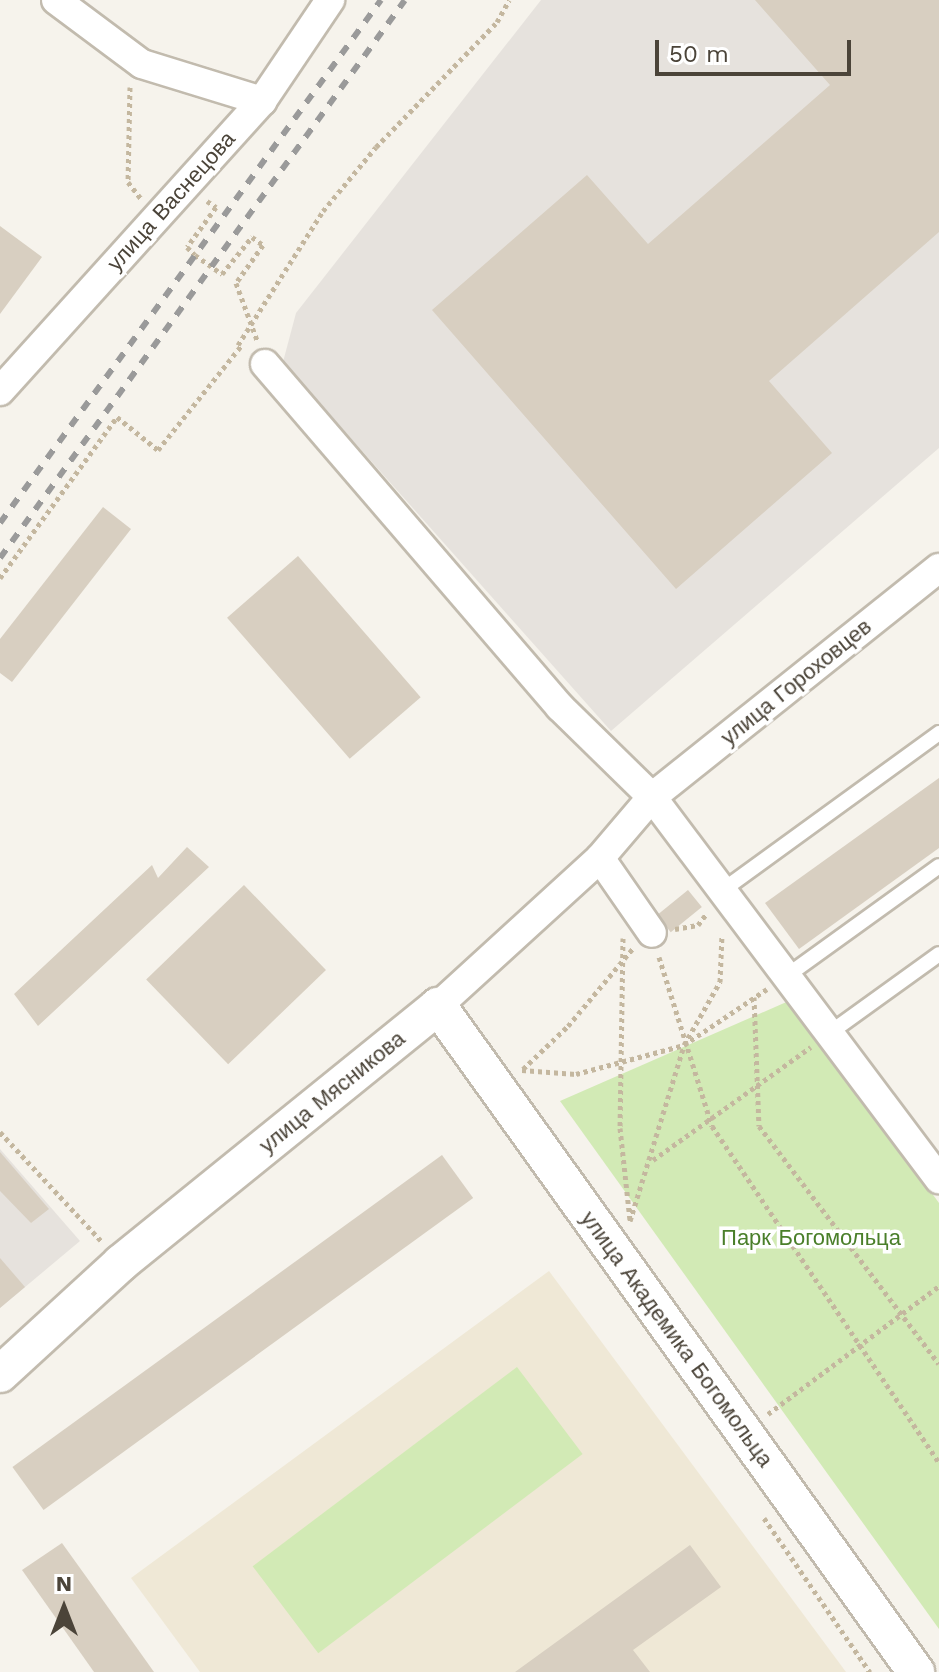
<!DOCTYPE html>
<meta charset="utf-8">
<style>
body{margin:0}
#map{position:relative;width:939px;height:1672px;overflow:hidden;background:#f6f3ec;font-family:"Work Sans",sans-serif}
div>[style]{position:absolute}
.industrial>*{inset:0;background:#e6e2dd}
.education>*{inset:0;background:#efe8d6}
.green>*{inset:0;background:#d2eab5;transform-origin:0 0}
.building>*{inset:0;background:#d8cfc1;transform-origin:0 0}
.path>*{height:5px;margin-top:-2.5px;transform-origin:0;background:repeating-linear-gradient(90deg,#c4b79f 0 4px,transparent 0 8px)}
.roads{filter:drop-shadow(2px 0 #c2bbae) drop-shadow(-2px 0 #c2bbae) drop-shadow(0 2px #c2bbae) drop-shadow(0 -2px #c2bbae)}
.service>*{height:14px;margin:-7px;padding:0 7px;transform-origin:7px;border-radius:7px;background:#fff}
.minor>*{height:28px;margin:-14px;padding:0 14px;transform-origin:14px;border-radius:14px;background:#fff}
.tertiary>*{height:36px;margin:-18px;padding:0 18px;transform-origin:18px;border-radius:18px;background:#fff}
.rail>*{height:6px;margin-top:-3px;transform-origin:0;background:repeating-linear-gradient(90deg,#9a9a9a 0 10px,transparent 0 20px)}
span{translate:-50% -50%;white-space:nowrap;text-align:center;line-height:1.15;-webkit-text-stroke:7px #fff;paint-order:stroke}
.street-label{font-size:22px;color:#4b4439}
.park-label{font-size:22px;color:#4a7f2a}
.north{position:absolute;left:24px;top:1568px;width:80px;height:80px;-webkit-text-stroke:6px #fff;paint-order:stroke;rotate:0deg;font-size:22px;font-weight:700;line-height:32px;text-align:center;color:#4b4439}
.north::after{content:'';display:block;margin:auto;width:28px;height:36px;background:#4b4439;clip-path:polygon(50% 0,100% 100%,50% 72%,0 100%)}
.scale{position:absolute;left:655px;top:40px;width:196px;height:36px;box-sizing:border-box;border:4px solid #4b4439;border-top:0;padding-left:10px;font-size:24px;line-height:28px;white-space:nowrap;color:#4b4439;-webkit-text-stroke:6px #fff;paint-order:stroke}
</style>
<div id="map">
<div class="industrial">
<div style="clip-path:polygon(541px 0,939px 0,939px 448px,611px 731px,283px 362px,296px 313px)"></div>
<div style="clip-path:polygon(0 1149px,80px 1241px,0 1308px)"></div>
</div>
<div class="education">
<div style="clip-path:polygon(549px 1271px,846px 1672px,200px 1672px,131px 1578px)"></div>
</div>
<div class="green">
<div style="clip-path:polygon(791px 1000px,939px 1203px,939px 1629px,560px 1101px)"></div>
<div style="left:517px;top:1367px;width:109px;height:331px;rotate:53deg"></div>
</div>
<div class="building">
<div style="clip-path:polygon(755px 0,939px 0,939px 232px,769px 381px,832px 453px,676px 589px,432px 310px,587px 175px,648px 244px,830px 85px)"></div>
<div style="clip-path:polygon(0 226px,42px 257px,0 314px)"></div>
<div style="clip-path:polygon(103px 507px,131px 529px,12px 682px,0 673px,0 639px)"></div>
<div style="left:298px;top:556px;width:187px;height:94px;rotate:49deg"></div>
<div style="clip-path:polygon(939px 778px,939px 848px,799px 949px,765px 903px)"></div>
<div style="clip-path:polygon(187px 847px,209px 867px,38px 1026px,14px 994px,152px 865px,158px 878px)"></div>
<div style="left:244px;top:885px;width:118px;height:136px;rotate:46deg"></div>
<div style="left:688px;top:890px;width:22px;height:40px;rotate:51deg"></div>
<div style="clip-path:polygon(0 1152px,49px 1209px,31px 1223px,0 1191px)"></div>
<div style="left:442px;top:1155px;width:53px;height:531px;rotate:54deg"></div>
<div style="clip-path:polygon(0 1258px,25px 1287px,0 1308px)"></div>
<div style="clip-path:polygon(62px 1543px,90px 1582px,154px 1672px,94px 1672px,22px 1570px)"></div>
<div style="clip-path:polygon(690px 1545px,721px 1587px,633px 1650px,650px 1672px,515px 1672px)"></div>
</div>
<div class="path">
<div style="left:130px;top:87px;width:95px;rotate:91.2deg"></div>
<div style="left:128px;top:182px;width:23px;rotate:52deg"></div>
<div style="left:207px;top:201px;width:11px;rotate:34deg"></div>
<div style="left:216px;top:207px;width:49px;rotate:125.9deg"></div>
<div style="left:187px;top:247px;width:11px;rotate:45deg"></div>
<div style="left:195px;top:255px;width:33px;rotate:35deg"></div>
<div style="left:222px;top:274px;width:48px;rotate:-51deg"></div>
<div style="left:252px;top:237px;width:14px;rotate:36deg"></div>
<div style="left:263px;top:245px;width:47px;rotate:125.4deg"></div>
<div style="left:236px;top:283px;width:61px;rotate:69.8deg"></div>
<div style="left:238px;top:345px;width:159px;rotate:-57.6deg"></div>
<div style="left:323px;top:211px;width:83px;rotate:-50.4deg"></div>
<div style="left:376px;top:147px;width:174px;rotate:-45.9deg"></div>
<div style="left:497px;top:22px;width:25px;rotate:-61deg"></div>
<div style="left:0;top:578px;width:199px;rotate:-54deg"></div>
<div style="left:117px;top:417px;width:53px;rotate:38.8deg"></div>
<div style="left:158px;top:450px;width:133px;rotate:-51.4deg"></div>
<div style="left:675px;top:929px;width:23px;rotate:-10deg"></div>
<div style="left:698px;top:925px;width:15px;rotate:-53deg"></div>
<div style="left:623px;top:938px;width:190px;rotate:90.9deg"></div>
<div style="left:620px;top:1128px;width:93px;rotate:83.8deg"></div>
<div style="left:659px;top:957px;width:177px;rotate:72.6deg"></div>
<div style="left:712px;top:1126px;width:406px;rotate:56deg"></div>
<div style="left:754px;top:997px;width:129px;rotate:87.8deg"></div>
<div style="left:759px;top:1126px;width:298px;rotate:52.9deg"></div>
<div style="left:523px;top:1069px;width:62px;rotate:-43.7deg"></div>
<div style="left:568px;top:1026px;width:103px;rotate:-50.1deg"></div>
<div style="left:522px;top:1070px;width:54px;rotate:4.2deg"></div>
<div style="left:576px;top:1074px;width:112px;rotate:-15deg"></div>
<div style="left:684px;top:1045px;width:100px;rotate:-34deg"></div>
<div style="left:0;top:1132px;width:151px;rotate:47.1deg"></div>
<div style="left:653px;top:1160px;width:194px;rotate:-35.6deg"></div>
<div style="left:630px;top:1221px;width:184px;rotate:-72.9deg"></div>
<div style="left:684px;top:1045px;width:73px;rotate:-60.3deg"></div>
<div style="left:720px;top:982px;width:47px;rotate:-87.6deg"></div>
<div style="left:768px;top:1414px;width:214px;rotate:-36.8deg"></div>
<div style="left:764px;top:1518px;width:187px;rotate:55.5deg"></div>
</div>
<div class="roads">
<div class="service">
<div style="left:723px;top:890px;width:267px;rotate:-36deg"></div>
<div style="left:788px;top:975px;width:186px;rotate:-35.8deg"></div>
<div style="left:831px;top:1032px;width:133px;rotate:-35.8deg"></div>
</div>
<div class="minor">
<div style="left:56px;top:0;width:107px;rotate:36.7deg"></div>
<div style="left:142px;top:64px;width:126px;rotate:17.1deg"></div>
<div style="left:265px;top:364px;width:452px;rotate:49.3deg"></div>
<div style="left:560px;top:707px;width:129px;rotate:44.4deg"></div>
<div style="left:652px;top:797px;width:478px;rotate:53.1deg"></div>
<div style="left:0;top:391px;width:391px;rotate:-47.9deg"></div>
<div style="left:262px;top:101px;width:122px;rotate:-56deg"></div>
<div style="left:600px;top:858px;width:91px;rotate:55.3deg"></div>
<div style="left:438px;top:1006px;width:219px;rotate:-42.4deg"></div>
<div style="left:600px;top:858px;width:80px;rotate:-49.6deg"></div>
<div style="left:652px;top:797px;width:367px;rotate:-38.6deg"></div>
</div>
<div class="tertiary">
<div style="left:0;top:1374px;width:164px;rotate:-42.5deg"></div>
<div style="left:121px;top:1263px;width:408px;rotate:-39deg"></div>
<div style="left:438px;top:1006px;width:820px;rotate:54.33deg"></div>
</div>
</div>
<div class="rail">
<div style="left:0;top:523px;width:647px;rotate:-53.93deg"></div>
<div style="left:0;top:558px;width:689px;rotate:-54.03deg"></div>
</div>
<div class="street-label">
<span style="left:171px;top:201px;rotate:-48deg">улица Васнецова</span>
<span style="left:796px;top:682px;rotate:-39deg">улица Гороховцев</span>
<span style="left:332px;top:1092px;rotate:-39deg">улица Мясникова</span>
<span style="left:677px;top:1339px;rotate:54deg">улица Академика Богомольца</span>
</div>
<div class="park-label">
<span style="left:811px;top:1238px">Парк Богомольца</span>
</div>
<div class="north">N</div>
<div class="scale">50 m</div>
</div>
